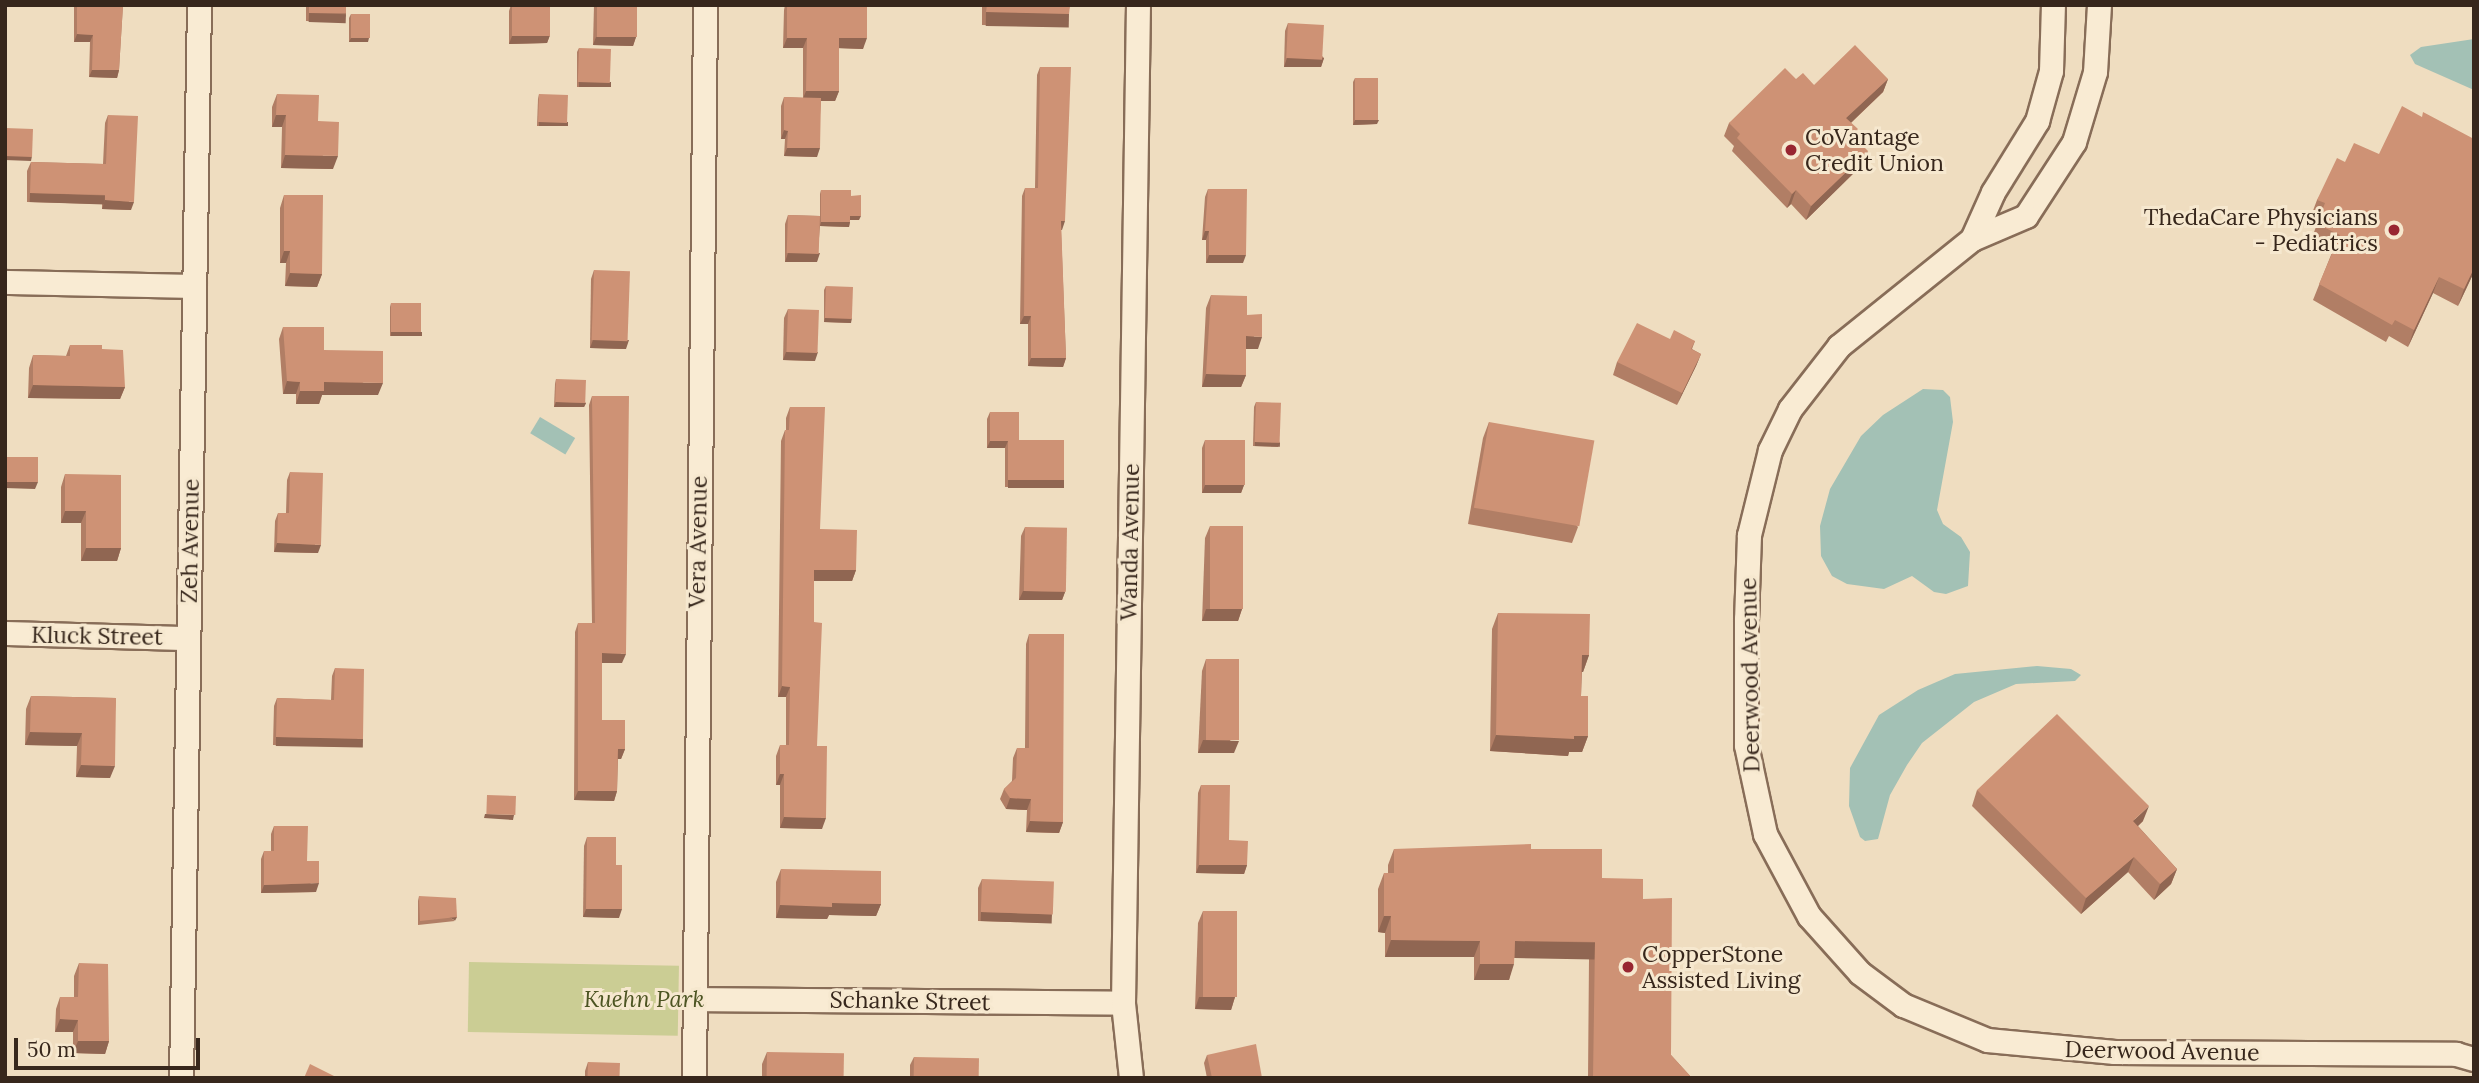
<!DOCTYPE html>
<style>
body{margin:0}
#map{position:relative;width:2479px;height:1083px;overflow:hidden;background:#efddc0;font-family:Lora,serif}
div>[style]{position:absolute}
.green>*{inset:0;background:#cbcd94;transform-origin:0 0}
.water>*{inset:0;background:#a3c1b5;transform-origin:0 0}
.roads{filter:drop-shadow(2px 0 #886d58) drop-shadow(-2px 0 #886d58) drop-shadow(0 2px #886d58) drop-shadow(0 -2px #886d58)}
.street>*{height:23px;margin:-11.5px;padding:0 11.5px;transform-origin:11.5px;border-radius:11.5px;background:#f9ebd3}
.wall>*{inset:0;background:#b17e65}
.shaded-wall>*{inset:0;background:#906652;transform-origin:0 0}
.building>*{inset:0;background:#ce9275;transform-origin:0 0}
.dots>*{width:19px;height:19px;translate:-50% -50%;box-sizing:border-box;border:4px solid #f6e8cf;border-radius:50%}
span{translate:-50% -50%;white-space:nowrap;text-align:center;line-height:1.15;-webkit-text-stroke:6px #f6e8cf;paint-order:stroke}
.poi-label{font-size:23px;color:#37271c}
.left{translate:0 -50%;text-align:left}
.right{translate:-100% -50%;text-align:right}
.street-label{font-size:23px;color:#37271c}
.park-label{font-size:23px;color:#4c5422;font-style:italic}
.frame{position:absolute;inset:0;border:7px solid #37271c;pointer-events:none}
.scale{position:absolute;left:14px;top:1038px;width:186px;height:32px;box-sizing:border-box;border:4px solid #37271c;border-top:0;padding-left:9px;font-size:21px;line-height:24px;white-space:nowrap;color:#37271c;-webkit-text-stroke:5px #f6e8cf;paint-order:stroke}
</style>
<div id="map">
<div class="green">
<div style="left:469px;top:962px;width:210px;height:70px;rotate:1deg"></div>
</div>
<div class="water">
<div style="clip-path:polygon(2474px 39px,2474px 90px,2415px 64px,2410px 55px,2421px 47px)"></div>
<div style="clip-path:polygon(1923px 389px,1943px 390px,1950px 397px,1953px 422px,1937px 510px,1943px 524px,1961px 537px,1970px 552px,1968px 586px,1946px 594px,1934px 592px,1912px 576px,1884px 589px,1847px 584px,1832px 576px,1821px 556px,1820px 526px,1830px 489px,1861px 436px,1883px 415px)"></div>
<div style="left:540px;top:417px;width:41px;height:19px;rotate:31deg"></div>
<div style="clip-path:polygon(2037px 666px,2071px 669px,2081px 675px,2075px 681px,2016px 684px,1974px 702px,1922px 743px,1907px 765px,1890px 795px,1878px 839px,1865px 841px,1860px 837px,1849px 806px,1850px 768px,1879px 715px,1918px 690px,1955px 674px)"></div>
</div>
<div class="roads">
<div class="street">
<div style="left:2099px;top:5px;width:67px;rotate:93.4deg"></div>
<div style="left:2095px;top:72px;width:73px;rotate:106.7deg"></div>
<div style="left:2074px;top:142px;width:88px;rotate:123deg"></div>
<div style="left:2026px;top:216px;width:59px;rotate:156.9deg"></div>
<div style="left:1972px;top:239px;width:171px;rotate:141.2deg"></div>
<div style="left:1839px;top:346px;width:80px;rotate:127.9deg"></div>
<div style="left:1790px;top:409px;width:46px;rotate:116deg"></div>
<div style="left:1770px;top:450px;width:88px;rotate:103.9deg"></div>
<div style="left:1749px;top:535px;width:84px;rotate:92deg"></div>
<div style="left:1746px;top:619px;width:126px;rotate:90deg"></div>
<div style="left:1746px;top:745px;width:91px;rotate:77.9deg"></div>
<div style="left:1765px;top:834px;width:93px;rotate:61.8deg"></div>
<div style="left:1809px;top:916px;width:76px;rotate:48.2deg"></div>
<div style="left:1860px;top:973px;width:54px;rotate:36.7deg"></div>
<div style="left:1903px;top:1005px;width:91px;rotate:22.6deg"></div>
<div style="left:1987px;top:1040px;width:128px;rotate:5.4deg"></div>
<div style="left:2114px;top:1052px;width:342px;rotate:0.3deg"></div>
<div style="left:2456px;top:1054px;width:19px;rotate:16deg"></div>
<div style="left:1972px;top:239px;width:51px;rotate:-65.9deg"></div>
<div style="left:1993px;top:192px;width:84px;rotate:-58.2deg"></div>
<div style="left:2037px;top:121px;width:52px;rotate:-74.4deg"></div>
<div style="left:2051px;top:71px;width:66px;rotate:-88.3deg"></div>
<div style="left:5px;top:282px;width:189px;rotate:1.2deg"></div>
<div style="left:5px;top:633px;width:183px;rotate:1.6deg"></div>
<div style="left:697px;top:999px;width:426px;rotate:0.5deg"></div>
<div style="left:181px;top:1078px;width:1073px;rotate:-89.04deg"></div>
<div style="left:694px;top:1078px;width:1073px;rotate:-89.41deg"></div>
<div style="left:1131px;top:1078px;width:75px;rotate:-96.1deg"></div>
<div style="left:1123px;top:1003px;width:998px;rotate:-89.14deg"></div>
</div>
</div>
<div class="wall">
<div style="clip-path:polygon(74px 5px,123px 5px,119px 70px,117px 78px,89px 77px,90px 42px,74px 42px)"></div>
<div style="clip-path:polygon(306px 5px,346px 5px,346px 14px,343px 22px,306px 21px)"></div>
<div style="clip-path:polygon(511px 5px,550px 5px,550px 35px,547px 43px,509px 44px,509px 11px)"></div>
<div style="clip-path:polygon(594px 5px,637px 5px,636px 37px,633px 46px,593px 45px)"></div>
<div style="clip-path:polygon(785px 5px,867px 5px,863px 49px,839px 48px,839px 91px,835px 101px,821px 101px,817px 157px,784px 156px,785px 139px,781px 139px,781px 106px,784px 97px,803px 98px,803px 48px,783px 48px,784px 10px)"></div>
<div style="clip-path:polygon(982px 5px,1070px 5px,1065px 27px,982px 25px)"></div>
<div style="clip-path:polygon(351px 14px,368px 42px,349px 42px,349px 18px)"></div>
<div style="clip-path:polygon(1288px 23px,1324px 58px,1321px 67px,1284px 67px,1285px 31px)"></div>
<div style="clip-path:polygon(579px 48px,610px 87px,577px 87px,577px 52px)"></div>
<div style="clip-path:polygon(1040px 67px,1062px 230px,1061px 230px,1066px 358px,1063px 367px,1028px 366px,1028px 324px,1020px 324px,1022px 196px,1025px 188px,1035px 188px,1037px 75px)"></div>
<div style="clip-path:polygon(1355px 78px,1377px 124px,1353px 125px,1353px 82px)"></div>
<div style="clip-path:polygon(1796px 79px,1814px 85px,1888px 79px,1883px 92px,1851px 123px,1863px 164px,1806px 220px,1791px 204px,1787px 208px,1732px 151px,1734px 146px,1724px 136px,1729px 123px)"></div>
<div style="clip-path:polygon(277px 94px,333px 169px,281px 168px,282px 127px,272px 127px,272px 107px)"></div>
<div style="clip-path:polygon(539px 94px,567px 126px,537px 126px,538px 99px)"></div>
<div style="clip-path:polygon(108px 115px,131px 210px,102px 209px,102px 204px,27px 202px,27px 171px,31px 162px,103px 164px,105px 123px)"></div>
<div style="clip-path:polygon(2345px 162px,2474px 272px,2458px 306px,2433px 293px,2408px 347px,2389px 336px,2386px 342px,2313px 300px,2333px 250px,2311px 240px,2319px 219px,2311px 216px,2317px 200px)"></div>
<div style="clip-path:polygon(1208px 189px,1243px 263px,1206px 263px,1206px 240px,1202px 240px,1205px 197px)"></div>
<div style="clip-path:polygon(821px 190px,851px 196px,859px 220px,850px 220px,849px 227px,820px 226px,817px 262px,785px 262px,785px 224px,788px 215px,820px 216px,820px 194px)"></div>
<div style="clip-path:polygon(284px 195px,322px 274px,317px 287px,285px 286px,286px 263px,280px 263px,280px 208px)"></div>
<div style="clip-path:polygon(594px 270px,626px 349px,590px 348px,591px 279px)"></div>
<div style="clip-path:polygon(826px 286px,851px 323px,824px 322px,824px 290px)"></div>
<div style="clip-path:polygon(1211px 295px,1247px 315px,1258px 349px,1246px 349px,1246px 375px,1241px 387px,1202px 387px,1206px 308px)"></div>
<div style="clip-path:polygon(391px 303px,420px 336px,390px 336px,390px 307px)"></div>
<div style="clip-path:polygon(788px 309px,815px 361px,783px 360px,784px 318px)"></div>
<div style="clip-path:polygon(283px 327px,324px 350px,378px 395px,322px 395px,319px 404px,296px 404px,296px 394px,283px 394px,279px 339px)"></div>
<div style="clip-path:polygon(1670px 339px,1695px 341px,1692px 349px,1701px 354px,1696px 366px,1677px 405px,1613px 375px,1617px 362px)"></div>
<div style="clip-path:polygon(70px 345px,102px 349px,125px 387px,120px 399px,28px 398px,29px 368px,33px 355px,66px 356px)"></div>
<div style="clip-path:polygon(556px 379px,586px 403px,584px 407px,554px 407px,555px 384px)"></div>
<div style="clip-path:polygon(592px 396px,622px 663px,602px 663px,602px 720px,625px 749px,621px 759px,618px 759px,617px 791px,614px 801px,574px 800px,575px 632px,578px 623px,592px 623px,589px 405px)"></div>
<div style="clip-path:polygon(1256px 402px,1280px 443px,1278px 447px,1253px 446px,1254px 407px)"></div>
<div style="clip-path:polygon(790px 407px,820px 529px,856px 570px,852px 581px,814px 581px,814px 622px,817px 746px,822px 829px,780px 828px,780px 785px,776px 785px,776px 756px,780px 745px,786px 745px,786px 697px,778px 697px,781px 441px,785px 430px,786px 430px,786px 418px)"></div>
<div style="clip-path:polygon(990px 412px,1019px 440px,1061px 487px,1005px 487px,1005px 448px,987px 448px,987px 419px)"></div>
<div style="clip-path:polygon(1489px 422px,1578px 527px,1572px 543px,1468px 524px,1483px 438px)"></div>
<div style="clip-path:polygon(1205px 440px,1244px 485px,1241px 493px,1202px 493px,1202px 448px)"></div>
<div style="clip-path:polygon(290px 472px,318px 553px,274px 552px,275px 521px,278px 513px,286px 513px,287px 480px)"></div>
<div style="clip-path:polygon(65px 474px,121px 548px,117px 561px,81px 561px,81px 523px,61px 523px,61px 487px)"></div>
<div style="clip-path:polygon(1210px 526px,1242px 609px,1238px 621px,1202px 621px,1205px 538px)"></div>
<div style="clip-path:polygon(1025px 527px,1065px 592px,1062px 600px,1019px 600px,1021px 536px)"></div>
<div style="clip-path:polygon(1498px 613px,1589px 655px,1583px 672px,1582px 672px,1581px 696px,1588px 736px,1582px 752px,1569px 752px,1568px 756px,1490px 751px,1492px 629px)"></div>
<div style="clip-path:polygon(1029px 634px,1063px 822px,1059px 833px,1026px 832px,1027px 810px,1006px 809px,1000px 799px,1004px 789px,1012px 781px,1013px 758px,1017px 748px,1025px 748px,1026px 644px)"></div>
<div style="clip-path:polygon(1206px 659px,1234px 753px,1198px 753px,1202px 671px)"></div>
<div style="clip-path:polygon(335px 668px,360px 747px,273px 745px,274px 706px,277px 698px,331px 700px,332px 676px)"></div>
<div style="clip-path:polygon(31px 696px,116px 698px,110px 778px,76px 777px,77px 746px,25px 745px,26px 709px)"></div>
<div style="clip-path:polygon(1201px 785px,1229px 840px,1247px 865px,1244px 874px,1196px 873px,1198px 793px)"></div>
<div style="clip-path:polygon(1977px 790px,2143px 821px,2138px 826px,2177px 869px,2171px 884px,2154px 900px,2128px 872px,2081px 914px,1972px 806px)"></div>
<div style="clip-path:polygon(274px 826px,316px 892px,261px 893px,261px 859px,264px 851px,271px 851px,271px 834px)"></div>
<div style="clip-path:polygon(587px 837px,616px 865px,619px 918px,583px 917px,584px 846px)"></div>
<div style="clip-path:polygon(1394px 849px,1531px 849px,1602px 878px,1643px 899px,1671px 1055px,1692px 1078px,1588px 1078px,1589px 958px,1514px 958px,1509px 980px,1474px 980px,1474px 957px,1385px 957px,1385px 933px,1378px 932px,1378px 889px,1384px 873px,1388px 873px,1388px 865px)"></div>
<div style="clip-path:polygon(781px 869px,881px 904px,876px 916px,829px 915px,827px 919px,776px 918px,776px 882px)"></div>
<div style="clip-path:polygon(982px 879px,1052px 914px,1049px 923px,978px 921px,978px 888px)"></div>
<div style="clip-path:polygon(419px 896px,455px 921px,418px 925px,418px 901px)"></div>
<div style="clip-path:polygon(1203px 911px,1235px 997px,1231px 1010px,1195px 1009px,1198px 923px)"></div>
<div style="clip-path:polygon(79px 963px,109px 1041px,105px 1054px,73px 1053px,73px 1032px,55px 1032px,56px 1009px,60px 997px,74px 997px,74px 976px)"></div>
<div style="clip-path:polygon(767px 1052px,844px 1078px,762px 1078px,762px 1064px)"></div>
<div style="clip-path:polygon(1207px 1055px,1262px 1078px,1207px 1078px,1204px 1063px)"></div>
<div style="clip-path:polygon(914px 1057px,979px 1078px,910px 1078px,910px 1065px)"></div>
<div style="clip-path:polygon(588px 1062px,620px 1078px,585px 1078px,585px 1071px)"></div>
</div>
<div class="shaded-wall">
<div style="left:986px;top:12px;width:83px;height:14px;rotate:1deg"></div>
<div style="left:309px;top:13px;width:37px;height:9px;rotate:2deg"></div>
<div style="clip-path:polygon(77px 34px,93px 35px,90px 42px,74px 42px)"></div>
<div style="clip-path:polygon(550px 35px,547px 43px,509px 44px,512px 36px)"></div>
<div style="clip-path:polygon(596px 37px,636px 37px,633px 46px,593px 45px)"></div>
<div style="clip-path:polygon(351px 38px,369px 38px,368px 42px,349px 42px)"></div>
<div style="clip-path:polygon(787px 38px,807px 38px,803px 48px,783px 48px)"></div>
<div style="clip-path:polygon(839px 38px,867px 38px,863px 49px,835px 48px)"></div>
<div style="clip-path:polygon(1287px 58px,1324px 58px,1321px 67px,1284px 67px)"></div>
<div style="clip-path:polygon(92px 70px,119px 70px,117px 78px,89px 77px)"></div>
<div style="clip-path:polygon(1888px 79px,1883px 92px,1841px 132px,1846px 118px)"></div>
<div style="left:579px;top:82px;width:32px;height:5px"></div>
<div style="clip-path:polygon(806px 91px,839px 91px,835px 101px,802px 101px)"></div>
<div style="clip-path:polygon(276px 115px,286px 115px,282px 127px,272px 127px)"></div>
<div style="clip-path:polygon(1355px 120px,1379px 120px,1377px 124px,1353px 125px)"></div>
<div style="left:539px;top:122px;width:29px;height:4px"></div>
<div style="clip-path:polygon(784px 130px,788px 131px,785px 139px,781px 139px)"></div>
<div style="clip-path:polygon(787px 148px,820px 148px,817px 157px,784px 156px)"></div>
<div style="clip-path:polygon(1868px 151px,1863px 164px,1806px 220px,1811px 206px)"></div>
<div style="clip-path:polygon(285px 155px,338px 156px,333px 169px,281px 168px)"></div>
<div style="clip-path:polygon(5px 156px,32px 156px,31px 161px,5px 160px)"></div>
<div style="clip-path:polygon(1796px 190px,1791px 204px,1787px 208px,1792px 194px)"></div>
<div style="left:30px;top:193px;width:75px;height:9px;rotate:2deg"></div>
<div style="clip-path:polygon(105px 200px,134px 202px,131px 210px,102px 209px)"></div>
<div style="clip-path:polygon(850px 216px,861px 216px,859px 220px,849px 220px)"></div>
<div style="clip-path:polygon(1061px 221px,1065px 221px,1062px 230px,1057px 230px)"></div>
<div style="clip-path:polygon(821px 222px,850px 222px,849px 227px,820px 226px)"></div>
<div style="clip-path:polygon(1205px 231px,1209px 231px,1206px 240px,1202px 240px)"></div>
<div style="clip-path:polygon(284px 251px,290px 251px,286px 263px,280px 263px)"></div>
<div style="clip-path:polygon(788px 253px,820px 253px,817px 262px,785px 262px)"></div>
<div style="clip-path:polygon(1209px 255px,1246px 255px,1243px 263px,1206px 263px)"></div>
<div style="clip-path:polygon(2474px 268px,2474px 272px,2458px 306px,2464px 289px)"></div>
<div style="clip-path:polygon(290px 273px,322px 274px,317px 287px,285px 286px)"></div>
<div style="clip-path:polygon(2439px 277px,2433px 293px,2408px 347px,2414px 330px)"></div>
<div style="clip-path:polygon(1024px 316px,1031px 316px,1028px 324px,1020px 324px)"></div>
<div style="clip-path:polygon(825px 318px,852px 318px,851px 323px,824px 322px)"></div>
<div style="left:391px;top:332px;width:31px;height:4px"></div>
<div style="clip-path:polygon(1246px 336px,1262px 337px,1258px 349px,1242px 349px)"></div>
<div style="clip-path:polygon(593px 340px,629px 340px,626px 349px,590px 348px)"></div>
<div style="clip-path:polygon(786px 352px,818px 352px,815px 361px,783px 360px)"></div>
<div style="clip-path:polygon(1701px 354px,1696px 366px,1677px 405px,1682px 393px)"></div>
<div style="clip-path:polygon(1031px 358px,1066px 358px,1063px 367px,1028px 366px)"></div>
<div style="clip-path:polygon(1206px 374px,1246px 375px,1241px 387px,1202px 387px)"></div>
<div style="clip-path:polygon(287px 381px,300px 382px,296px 394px,283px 394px)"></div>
<div style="clip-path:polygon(324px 382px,383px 383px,378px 395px,322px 395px,319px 404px,296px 404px,300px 391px)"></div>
<div style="clip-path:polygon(33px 385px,125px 387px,120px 399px,28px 398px)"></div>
<div style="clip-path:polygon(556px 402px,586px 403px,584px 407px,554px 407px)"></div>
<div style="clip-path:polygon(990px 441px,1008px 441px,1005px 448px,987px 448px)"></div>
<div style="left:1255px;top:442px;width:25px;height:4px;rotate:2deg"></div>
<div style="left:1008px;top:480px;width:56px;height:8px"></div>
<div style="clip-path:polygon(5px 482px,38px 482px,35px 489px,5px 488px)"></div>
<div style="clip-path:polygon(1205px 485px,1244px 485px,1241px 493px,1202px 493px)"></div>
<div style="clip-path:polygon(65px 511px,86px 511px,81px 523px,61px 523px)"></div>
<div style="clip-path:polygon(277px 543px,321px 545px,318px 553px,274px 552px)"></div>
<div style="clip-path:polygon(86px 548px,121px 548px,117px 561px,81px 561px)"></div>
<div style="clip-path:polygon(814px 570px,856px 570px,852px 581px,810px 581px)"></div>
<div style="clip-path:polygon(1023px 591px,1065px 592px,1062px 600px,1019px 600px)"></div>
<div style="clip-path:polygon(1206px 609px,1242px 609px,1238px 621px,1202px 621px)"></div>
<div style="clip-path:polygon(602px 653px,626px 654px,622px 663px,599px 663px)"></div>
<div style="clip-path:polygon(1582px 655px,1589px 655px,1583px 672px,1576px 672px)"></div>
<div style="clip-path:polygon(782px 686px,790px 687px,786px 697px,778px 697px)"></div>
<div style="clip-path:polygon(30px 732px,82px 733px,77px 746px,25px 745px)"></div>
<div style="clip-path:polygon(1496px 735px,1574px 736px,1588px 736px,1582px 752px,1569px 752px,1568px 756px,1490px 751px)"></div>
<div style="left:276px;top:737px;width:87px;height:9px;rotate:1deg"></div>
<div style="clip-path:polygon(1203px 740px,1239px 741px,1234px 753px,1198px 753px)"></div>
<div style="clip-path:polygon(618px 749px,625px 749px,621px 759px,614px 759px)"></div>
<div style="clip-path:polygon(81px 765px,115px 766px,110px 778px,76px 777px)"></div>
<div style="clip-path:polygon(780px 774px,784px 774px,780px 785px,776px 785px)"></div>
<div style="clip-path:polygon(578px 791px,617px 791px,614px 801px,574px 800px)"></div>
<div style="clip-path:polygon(1010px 798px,1031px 799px,1027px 810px,1006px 809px)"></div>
<div style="clip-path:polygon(2149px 806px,2143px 821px,2127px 836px,2133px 821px)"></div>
<div style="clip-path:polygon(485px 814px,514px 815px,513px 820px,484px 818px)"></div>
<div style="clip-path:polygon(784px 817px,826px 818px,822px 829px,780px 828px)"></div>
<div style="clip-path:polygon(1030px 821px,1063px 822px,1059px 833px,1026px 832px)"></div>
<div style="clip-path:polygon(2134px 857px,2128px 872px,2081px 914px,2086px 898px)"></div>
<div style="clip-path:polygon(1199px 865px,1247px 865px,1244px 874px,1196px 873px)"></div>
<div style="clip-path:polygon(2177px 869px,2171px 884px,2154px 900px,2160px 884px)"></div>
<div style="clip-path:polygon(319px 883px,316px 892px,261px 893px,264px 885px)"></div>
<div style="clip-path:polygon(832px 903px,881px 904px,876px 916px,829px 915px,827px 919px,776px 918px,780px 905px)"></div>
<div style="clip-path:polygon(586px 909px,622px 909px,619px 918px,583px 917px)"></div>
<div style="left:981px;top:912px;width:71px;height:9px;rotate:2deg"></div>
<div style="clip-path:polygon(1384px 916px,1391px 916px,1385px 933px,1378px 932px)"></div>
<div style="left:457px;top:917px;width:4px;height:37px;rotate:117deg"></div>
<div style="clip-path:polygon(1391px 940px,1480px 941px,1474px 957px,1385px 957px)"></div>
<div style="left:1515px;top:941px;width:80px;height:17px;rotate:1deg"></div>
<div style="clip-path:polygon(1480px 964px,1514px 964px,1509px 980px,1474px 980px)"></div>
<div style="clip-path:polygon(1199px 997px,1235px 997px,1231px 1010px,1195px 1009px)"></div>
<div style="clip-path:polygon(60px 1019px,78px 1020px,73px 1032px,55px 1032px)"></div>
<div style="clip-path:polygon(78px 1041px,109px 1041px,105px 1054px,73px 1053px)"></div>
</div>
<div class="building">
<div style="clip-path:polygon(77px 5px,123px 5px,119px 70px,92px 70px,93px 35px,77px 34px)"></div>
<div style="left:309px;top:5px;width:37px;height:8px"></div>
<div style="left:512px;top:5px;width:38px;height:31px"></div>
<div style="left:597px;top:5px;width:40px;height:32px"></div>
<div style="clip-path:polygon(787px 5px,867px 5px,867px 38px,839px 38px,839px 91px,806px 91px,807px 38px,787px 38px)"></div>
<div style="clip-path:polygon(987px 5px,1070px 5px,1069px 14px,986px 12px)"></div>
<div style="left:351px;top:14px;width:19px;height:24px"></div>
<div style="left:1288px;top:23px;width:36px;height:35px;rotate:3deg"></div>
<div style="clip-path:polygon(1855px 45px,1888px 79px,1846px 118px,1858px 129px,1852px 135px,1868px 151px,1811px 206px,1796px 190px,1792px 194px,1737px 138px,1740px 134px,1729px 123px,1785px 68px,1796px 79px,1803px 73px,1814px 85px)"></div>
<div style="left:579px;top:48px;width:32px;height:34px;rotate:2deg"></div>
<div style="clip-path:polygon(1040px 67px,1071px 67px,1065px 221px,1061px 221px,1066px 358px,1031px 358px,1031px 316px,1024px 316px,1025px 188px,1038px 188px)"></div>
<div style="left:1355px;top:78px;width:23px;height:42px"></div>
<div style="clip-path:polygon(277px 94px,319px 95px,318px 121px,339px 122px,338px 156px,285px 155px,286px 115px,276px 115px)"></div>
<div style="left:539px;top:94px;width:29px;height:28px;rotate:2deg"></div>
<div style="clip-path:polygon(784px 97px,821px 98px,820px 148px,787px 148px,788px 131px,784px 130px)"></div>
<div style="clip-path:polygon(2402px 106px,2422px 117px,2423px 112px,2474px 139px,2474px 268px,2464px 289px,2439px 277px,2414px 330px,2395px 320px,2392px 325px,2319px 284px,2340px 235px,2317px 224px,2325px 203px,2317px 200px,2337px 158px,2345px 162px,2354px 143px,2379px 154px)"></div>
<div style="clip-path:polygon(108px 115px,138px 116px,134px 202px,105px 200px,105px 195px,30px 193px,31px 162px,106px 164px)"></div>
<div style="left:5px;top:128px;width:28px;height:28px;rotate:2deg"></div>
<div style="clip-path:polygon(1208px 189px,1247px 189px,1246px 255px,1209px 255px,1209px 231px,1205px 231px)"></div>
<div style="clip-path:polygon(821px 190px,851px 190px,851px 196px,861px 195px,861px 216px,850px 216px,850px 222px,821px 222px)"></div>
<div style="clip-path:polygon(284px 195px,323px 195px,322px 274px,290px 273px,290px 251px,284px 251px)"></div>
<div style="left:788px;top:215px;width:32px;height:38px;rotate:2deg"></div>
<div style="left:594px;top:270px;width:36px;height:70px;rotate:2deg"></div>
<div style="left:826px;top:286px;width:27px;height:32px;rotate:2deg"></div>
<div style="clip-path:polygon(1211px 295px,1247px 296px,1247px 315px,1262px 314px,1262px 337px,1246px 336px,1246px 375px,1206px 374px)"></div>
<div style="left:391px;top:303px;width:30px;height:29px"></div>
<div style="left:788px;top:309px;width:31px;height:43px;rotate:2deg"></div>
<div style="clip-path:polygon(1637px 323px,1670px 339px,1674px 330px,1695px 341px,1691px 349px,1701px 354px,1682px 393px,1617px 362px)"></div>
<div style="clip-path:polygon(283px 327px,324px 327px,324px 350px,383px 351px,383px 383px,324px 382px,324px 391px,300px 391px,300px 382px,287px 381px)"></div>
<div style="clip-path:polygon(70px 345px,102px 345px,102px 349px,123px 350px,125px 387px,33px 385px,33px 355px,70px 356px)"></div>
<div style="left:556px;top:379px;width:30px;height:23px;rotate:2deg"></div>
<div style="clip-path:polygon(592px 396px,629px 396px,626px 654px,602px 653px,602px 720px,625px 720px,625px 749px,618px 749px,617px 791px,578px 791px,578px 623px,595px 623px)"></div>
<div style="left:1256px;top:402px;width:25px;height:40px;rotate:2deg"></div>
<div style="clip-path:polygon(790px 407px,825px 407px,820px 529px,857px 530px,856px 570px,814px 570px,814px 622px,822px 623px,817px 746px,827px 746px,826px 818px,784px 817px,784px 774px,780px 774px,780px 745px,789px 745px,790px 687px,782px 686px,785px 430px,789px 430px)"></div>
<div style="clip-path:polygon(990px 412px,1019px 412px,1019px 440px,1064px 440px,1064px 480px,1008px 480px,1008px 441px,990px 441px)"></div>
<div style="left:1489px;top:422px;width:107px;height:87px;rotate:10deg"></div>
<div style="left:1205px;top:440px;width:40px;height:45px"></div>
<div style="left:5px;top:457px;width:33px;height:25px"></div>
<div style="clip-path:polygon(290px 472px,323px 473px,321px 545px,277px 543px,278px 513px,289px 513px)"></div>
<div style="clip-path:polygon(65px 474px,121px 475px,121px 548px,86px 548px,86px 511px,65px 511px)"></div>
<div style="left:1210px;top:526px;width:33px;height:83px"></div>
<div style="left:1025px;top:527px;width:42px;height:64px;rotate:1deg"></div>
<div style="clip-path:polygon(1498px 613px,1590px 614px,1589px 655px,1582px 655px,1581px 696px,1588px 696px,1588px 736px,1574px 736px,1574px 739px,1496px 735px)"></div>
<div style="clip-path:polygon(1029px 634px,1064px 634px,1063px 822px,1030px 821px,1031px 799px,1010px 798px,1004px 789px,1016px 778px,1017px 748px,1029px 748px)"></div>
<div style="left:1206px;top:659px;width:33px;height:81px"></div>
<div style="clip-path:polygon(335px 668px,364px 669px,363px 739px,276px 737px,277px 698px,334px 700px)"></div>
<div style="clip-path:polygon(31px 696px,116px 698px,115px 766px,81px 765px,82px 733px,30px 732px)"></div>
<div style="clip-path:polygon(2057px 714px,2149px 806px,2133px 821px,2177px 869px,2160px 884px,2134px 857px,2086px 898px,1977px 790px)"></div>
<div style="clip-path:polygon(1201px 785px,1230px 785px,1229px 840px,1248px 841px,1247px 865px,1199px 865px)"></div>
<div style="left:487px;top:795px;width:29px;height:19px;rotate:2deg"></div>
<div style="clip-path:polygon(274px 826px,308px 826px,307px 861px,319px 861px,319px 883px,264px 885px,264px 851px,274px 851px)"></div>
<div style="clip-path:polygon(587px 837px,616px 837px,616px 865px,622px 865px,622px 909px,586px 909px)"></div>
<div style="clip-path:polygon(1531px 844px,1531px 849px,1602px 849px,1602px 878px,1643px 879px,1643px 899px,1672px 898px,1671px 1055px,1692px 1078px,1593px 1078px,1595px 942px,1515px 941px,1514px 964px,1480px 964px,1480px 941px,1391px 940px,1391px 916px,1384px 916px,1384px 873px,1394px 873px,1394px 849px)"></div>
<div style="clip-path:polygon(781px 869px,881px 871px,881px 904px,832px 903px,832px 907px,780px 905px)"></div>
<div style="left:982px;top:879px;width:72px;height:33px;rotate:2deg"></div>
<div style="clip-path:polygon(419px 896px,456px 898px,457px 917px,420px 921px)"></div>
<div style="left:1203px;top:911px;width:34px;height:86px"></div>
<div style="clip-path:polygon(79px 963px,108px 964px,109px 1041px,78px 1041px,78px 1020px,60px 1019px,60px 997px,78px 997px)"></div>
<div style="clip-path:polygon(1256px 1044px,1262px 1078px,1212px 1078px,1207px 1055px)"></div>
<div style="left:767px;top:1052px;width:77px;height:26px;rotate:1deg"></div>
<div style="left:914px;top:1057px;width:65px;height:21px;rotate:1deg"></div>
<div style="left:588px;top:1062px;width:32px;height:16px;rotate:2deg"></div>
<div style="clip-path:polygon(310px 1064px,338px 1078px,304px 1078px)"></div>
</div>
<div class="dots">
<div style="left:1791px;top:150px;background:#982631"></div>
<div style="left:2394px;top:230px;background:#982631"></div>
<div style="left:1628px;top:967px;background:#982631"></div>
</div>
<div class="poi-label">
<span class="left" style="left:1805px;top:150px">CoVantage<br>Credit Union</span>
<span class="right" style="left:2378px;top:230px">ThedaCare Physicians<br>- Pediatrics</span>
<span class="left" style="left:1642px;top:967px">CopperStone<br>Assisted Living</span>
</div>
<div class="street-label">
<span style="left:190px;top:541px;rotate:-89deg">Zeh Avenue</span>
<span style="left:698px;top:542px;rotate:-89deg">Vera Avenue</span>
<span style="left:1130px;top:542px;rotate:-89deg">Wanda Avenue</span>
<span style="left:97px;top:636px;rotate:1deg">Kluck Street</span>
<span style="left:1750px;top:675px;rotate:-91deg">Deerwood Avenue</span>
<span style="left:910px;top:1001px;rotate:1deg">Schanke Street</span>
<span style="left:2162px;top:1051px;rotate:1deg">Deerwood Avenue</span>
</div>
<div class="park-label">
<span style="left:644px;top:999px">Kuehn Park</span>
</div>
<div class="frame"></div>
<div class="scale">50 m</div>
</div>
